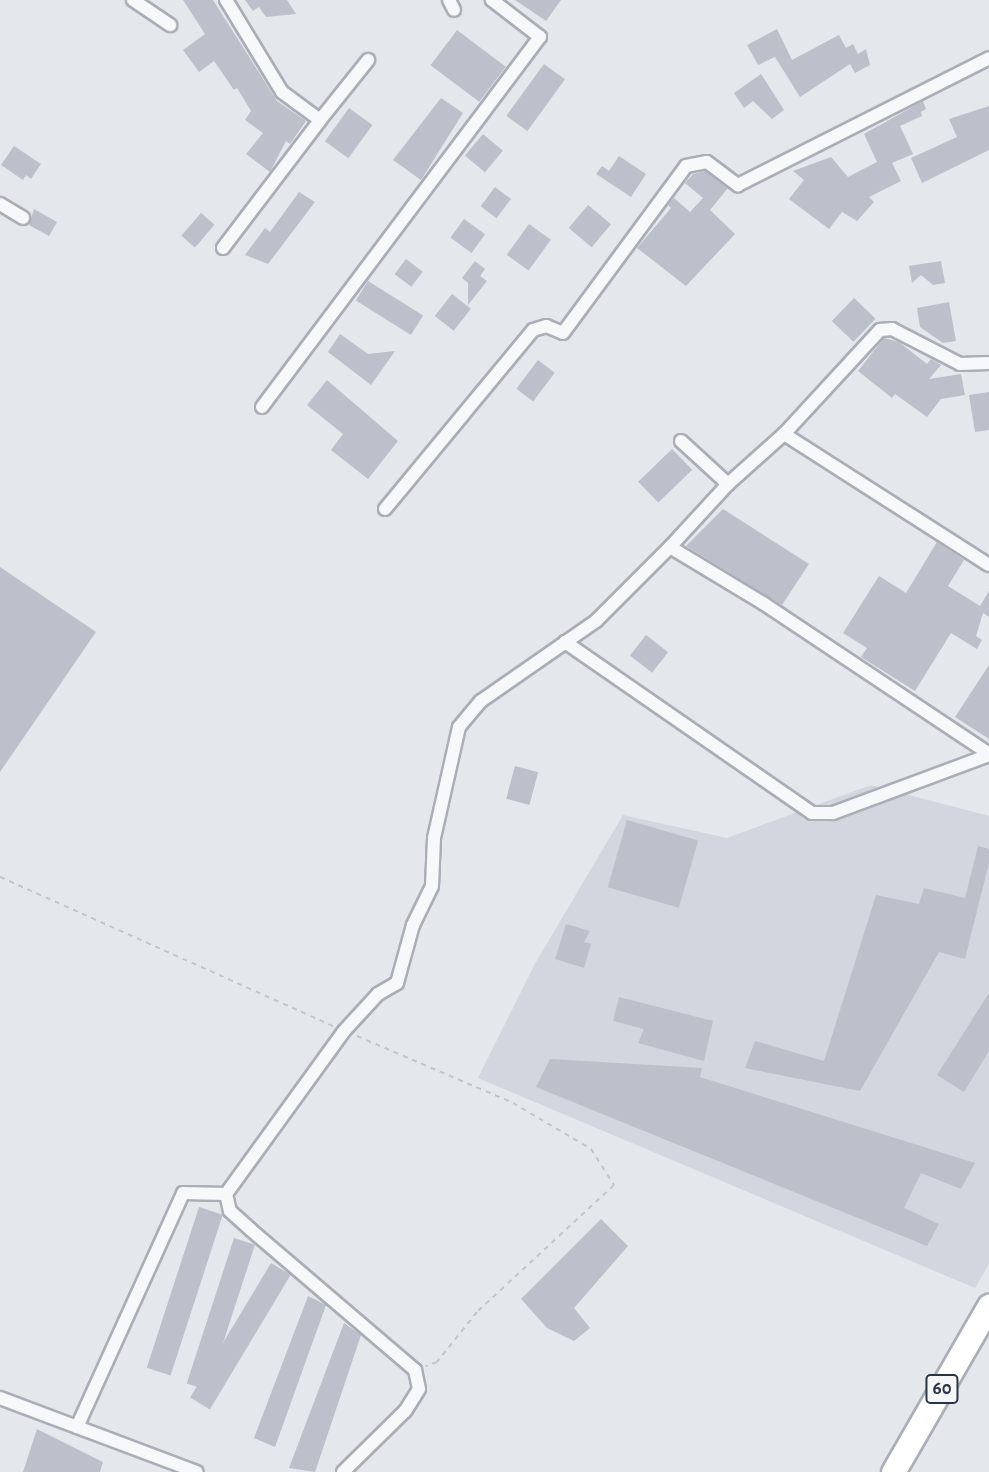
<!DOCTYPE html>
<style>
body{margin:0}
#map{position:relative;width:989px;height:1472px;overflow:hidden;background:#e4e7ec;font-family:"Alegreya Sans",sans-serif}
div>[style]{position:absolute}
.built>*{inset:0;background:#d2d6de}
.building>*{inset:0;background:#bbc0ca;transform-origin:0 0}
.path>*{height:2px;margin-top:-1px;transform-origin:0;background:repeating-linear-gradient(90deg,#c2c5cb 0 5px,transparent 0 10px)}
.roads{filter:drop-shadow(2px 0 #a9aeb7) drop-shadow(-2px 0 #a9aeb7) drop-shadow(0 2px #a9aeb7) drop-shadow(0 -2px #a9aeb7)}
.street>*{height:12px;margin:-6px;padding:0 6px;transform-origin:6px;border-radius:6px;background:#f7f8fa}
.highway>*{height:23px;margin:-11.5px;padding:0 11.5px;transform-origin:11.5px;border-radius:11.5px;background:#fff}
span{translate:-50% -50%;white-space:nowrap;text-align:center;line-height:1.15;-webkit-text-stroke:6px #f4f6f9;paint-order:stroke}
.shield-label span{padding:2px 5px;background:#f4f6f9;border:2px solid;border-radius:5px;-webkit-text-stroke-width:0}
.shield-label{font-size:19px;color:#2b3445;font-weight:700}
</style>
<div id="map">
<div class="built">
<div style="clip-path:polygon(871px 785px,989px 816px,989px 1264px,975px 1288px,478px 1078px,536px 962px,623px 815px,727px 838px)"></div>
</div>
<div class="building">
<div style="clip-path:polygon(183px 0,213px 0,277px 101px,306px 121px,290px 144px,286px 141px,270px 172px,246px 154px,263px 133px,245px 120px,251px 111px,237px 88px,234px 90px,214px 61px,199px 72px,183px 50px,205px 34px)"></div>
<div style="clip-path:polygon(245px 0,287px 0,296px 14px,266px 17px,259px 7px,253px 11px)"></div>
<div style="clip-path:polygon(515px 0,561px 0,546px 21px)"></div>
<div style="clip-path:polygon(777px 29px,792px 60px,839px 35px,846px 48px,853px 44px,858px 54px,866px 49px,870px 65px,855px 73px,850px 64px,800px 97px,775px 57px,758px 65px,747px 45px)"></div>
<div style="left:457px;top:30px;width:61px;height:44px;rotate:37deg"></div>
<div style="left:544px;top:64px;width:26px;height:64px;rotate:36deg"></div>
<div style="clip-path:polygon(761px 74px,784px 110px,772px 119px,753px 101px,744px 108px,734px 93px)"></div>
<div style="clip-path:polygon(441px 98px,463px 113px,421px 180px,393px 160px)"></div>
<div style="clip-path:polygon(923px 101px,926px 109px,921px 112px,922px 116px,900px 126px,913px 154px,892px 163px,901px 181px,869px 197px,874px 202px,857px 221px,842px 212px,829px 229px,789px 199px,804px 180px,793px 171px,831px 157px,848px 177px,877px 162px,864px 134px)"></div>
<div style="clip-path:polygon(989px 106px,989px 150px,922px 183px,911px 158px,957px 137px,949px 119px)"></div>
<div style="left:349px;top:108px;width:29px;height:41px;rotate:36deg"></div>
<div style="left:483px;top:134px;width:26px;height:28px;rotate:40deg"></div>
<div style="clip-path:polygon(14px 146px,41px 164px,31px 179px,26px 175px,23px 180px,1px 165px)"></div>
<div style="clip-path:polygon(619px 156px,646px 174px,631px 197px,596px 174px,602px 166px,609px 171px)"></div>
<div style="clip-path:polygon(705px 171px,728px 188px,710px 210px,735px 234px,686px 286px,637px 248px,671px 208px,668px 205px,674px 198px,690px 212px,703px 198px,685px 183px,693px 174px)"></div>
<div style="left:495px;top:187px;width:20px;height:24px;rotate:37deg"></div>
<div style="clip-path:polygon(299px 192px,315px 202px,268px 264px,245px 255px,265px 228px,270px 232px)"></div>
<div style="left:588px;top:205px;width:30px;height:30px;rotate:40deg"></div>
<div style="clip-path:polygon(34px 209px,57px 222px,49px 236px,29px 225px)"></div>
<div style="left:201px;top:213px;width:18px;height:30px;rotate:41deg"></div>
<div style="left:464px;top:219px;width:26px;height:23px;rotate:36deg"></div>
<div style="left:529px;top:224px;width:27px;height:38px;rotate:36deg"></div>
<div style="left:406px;top:259px;width:21px;height:19px;rotate:37deg"></div>
<div style="clip-path:polygon(475px 261px,485px 269px,480px 276px,487px 281px,468px 305px,468px 283px,462px 278px)"></div>
<div style="clip-path:polygon(941px 261px,945px 283px,933px 285px,921px 275px,912px 283px,909px 266px)"></div>
<div style="left:368px;top:281px;width:65px;height:23px;rotate:32deg"></div>
<div style="left:452px;top:294px;width:24px;height:28px;rotate:38deg"></div>
<div style="left:854px;top:298px;width:30px;height:32px;rotate:44deg"></div>
<div style="clip-path:polygon(949px 302px,956px 341px,943px 343px,920px 327px,917px 308px)"></div>
<div style="clip-path:polygon(340px 334px,368px 354px,395px 351px,371px 385px,328px 352px)"></div>
<div style="clip-path:polygon(884px 338px,899px 342px,927px 364px,931px 359px,941px 365px,929px 379px,961px 374px,965px 395px,941px 399px,927px 417px,895px 394px,892px 398px,858px 371px)"></div>
<div style="left:538px;top:360px;width:21px;height:36px;rotate:37deg"></div>
<div style="clip-path:polygon(327px 380px,398px 441px,368px 479px,331px 450px,343px 434px,307px 405px)"></div>
<div style="clip-path:polygon(989px 392px,989px 430px,975px 432px,969px 395px)"></div>
<div style="left:672px;top:449px;width:29px;height:47px;rotate:46deg"></div>
<div style="clip-path:polygon(723px 509px,809px 564px,782px 605px,686px 546px)"></div>
<div style="clip-path:polygon(937px 542px,964px 560px,948px 586px,980px 606px,989px 591px,989px 617px,983px 613px,976px 636px,982px 640px,977px 649px,951px 633px,915px 691px,861px 657px,867px 648px,843px 633px,879px 576px,906px 593px)"></div>
<div style="clip-path:polygon(0 567px,96px 632px,0 772px)"></div>
<div style="left:646px;top:635px;width:28px;height:26px;rotate:38deg"></div>
<div style="clip-path:polygon(989px 665px,989px 739px,955px 717px)"></div>
<div style="left:515px;top:766px;width:24px;height:34px;rotate:15deg"></div>
<div style="left:627px;top:820px;width:74px;height:70px;rotate:16deg"></div>
<div style="clip-path:polygon(978px 846px,989px 849px,989px 863px,965px 959px,939px 952px,860px 1091px,745px 1068px,755px 1041px,824px 1061px,876px 895px,919px 904px,924px 888px,965px 898px)"></div>
<div style="clip-path:polygon(566px 924px,590px 931px,584px 942px,591px 944px,584px 968px,555px 959px)"></div>
<div style="clip-path:polygon(989px 993px,989px 1051px,964px 1092px,937px 1075px)"></div>
<div style="clip-path:polygon(619px 997px,713px 1021px,704px 1061px,638px 1043px,644px 1029px,613px 1021px)"></div>
<div style="clip-path:polygon(550px 1059px,702px 1068px,700px 1077px,975px 1163px,961px 1189px,921px 1173px,904px 1208px,939px 1224px,927px 1246px,536px 1087px)"></div>
<div style="left:199px;top:1207px;width:25px;height:169px;rotate:18deg"></div>
<div style="clip-path:polygon(601px 1219px,628px 1246px,574px 1308px,590px 1328px,574px 1341px,547px 1328px,521px 1299px)"></div>
<div style="left:234px;top:1238px;width:22px;height:153px;rotate:18deg"></div>
<div style="left:271px;top:1263px;width:23px;height:157px;rotate:31deg"></div>
<div style="clip-path:polygon(308px 1296px,326px 1305px,275px 1447px,254px 1438px)"></div>
<div style="clip-path:polygon(344px 1323px,361px 1335px,315px 1472px,289px 1468px)"></div>
<div style="clip-path:polygon(37px 1429px,103px 1462px,100px 1472px,23px 1472px)"></div>
</div>
<div class="path">
<div style="left:0;top:877px;width:365px;rotate:24.1deg"></div>
<div style="left:357px;top:1036px;width:170px;rotate:23.2deg"></div>
<div style="left:513px;top:1103px;width:91px;rotate:30.5deg"></div>
<div style="left:591px;top:1149px;width:43px;rotate:57.4deg"></div>
<div style="left:614px;top:1185px;width:187px;rotate:137.2deg"></div>
<div style="left:477px;top:1312px;width:64px;rotate:128.7deg"></div>
<div style="left:437px;top:1362px;width:12px;rotate:160deg"></div>
</div>
<div class="roads">
<div class="street">
<div style="left:133px;top:0;width:45px;rotate:34deg"></div>
<div style="left:449px;top:0;width:11px;rotate:63deg"></div>
<div style="left:320px;top:120px;width:77px;rotate:-51.3deg"></div>
<div style="left:0;top:204px;width:27px;rotate:31deg"></div>
<div style="left:223px;top:248px;width:161px;rotate:-52.8deg"></div>
<div style="left:320px;top:120px;width:47px;rotate:-143.6deg"></div>
<div style="left:282px;top:92px;width:108px;rotate:-121.3deg"></div>
<div style="left:262px;top:407px;width:463px;rotate:-53.1deg"></div>
<div style="left:540px;top:37px;width:61px;rotate:-142.4deg"></div>
<div style="left:784px;top:434px;width:243px;rotate:32.6deg"></div>
<div style="left:681px;top:441px;width:64px;rotate:42.5deg"></div>
<div style="left:385px;top:509px;width:232px;rotate:-50.4deg"></div>
<div style="left:533px;top:330px;width:14px;rotate:-17deg"></div>
<div style="left:546px;top:326px;width:18px;rotate:22deg"></div>
<div style="left:563px;top:333px;width:207px;rotate:-53.6deg"></div>
<div style="left:686px;top:166px;width:21px;rotate:-11deg"></div>
<div style="left:707px;top:162px;width:39px;rotate:37deg"></div>
<div style="left:738px;top:185px;width:281px;rotate:-26.8deg"></div>
<div style="left:670px;top:547px;width:86px;rotate:-47.4deg"></div>
<div style="left:728px;top:484px;width:75px;rotate:-41.8deg"></div>
<div style="left:784px;top:434px;width:142px;rotate:-47.3deg"></div>
<div style="left:880px;top:330px;width:12px;rotate:-5deg"></div>
<div style="left:892px;top:329px;width:76px;rotate:27.2deg"></div>
<div style="left:960px;top:364px;width:29px;rotate:-2deg"></div>
<div style="left:565px;top:642px;width:300px;rotate:34.7deg"></div>
<div style="left:812px;top:813px;width:21px"></div>
<div style="left:833px;top:813px;width:166px;rotate:-20.4deg"></div>
<div style="left:226px;top:1194px;width:17px;rotate:77deg"></div>
<div style="left:230px;top:1211px;width:28px;rotate:42deg"></div>
<div style="left:251px;top:1230px;width:216px;rotate:40.5deg"></div>
<div style="left:415px;top:1370px;width:19px;rotate:78deg"></div>
<div style="left:419px;top:1389px;width:26px;rotate:122deg"></div>
<div style="left:405px;top:1411px;width:87px;rotate:135.5deg"></div>
<div style="left:0;top:1398px;width:210px;rotate:20.6deg"></div>
<div style="left:77px;top:1427px;width:257px;rotate:-65.6deg"></div>
<div style="left:183px;top:1193px;width:43px;rotate:1.3deg"></div>
<div style="left:226px;top:1194px;width:201px;rotate:-54.1deg"></div>
<div style="left:344px;top:1031px;width:50px;rotate:-47.4deg"></div>
<div style="left:378px;top:994px;width:22px;rotate:-30deg"></div>
<div style="left:397px;top:983px;width:60px;rotate:-74.6deg"></div>
<div style="left:413px;top:925px;width:43px;rotate:-64deg"></div>
<div style="left:432px;top:886px;width:48px;rotate:-87.6deg"></div>
<div style="left:434px;top:838px;width:114px;rotate:-77.3deg"></div>
<div style="left:459px;top:727px;width:34px;rotate:-50deg"></div>
<div style="left:481px;top:701px;width:140px;rotate:-34.8deg"></div>
<div style="left:596px;top:621px;width:105px;rotate:-45deg"></div>
<div style="left:670px;top:547px;width:109px;rotate:31.1deg"></div>
<div style="left:763px;top:603px;width:272px;rotate:33.7deg"></div>
</div>
<div class="highway">
<div style="left:893px;top:1472px;width:192px;rotate:-60deg"></div>
</div>
</div>
<div class="shield-label">
<span style="left:942px;top:1389px">60</span>
</div>
</div>
